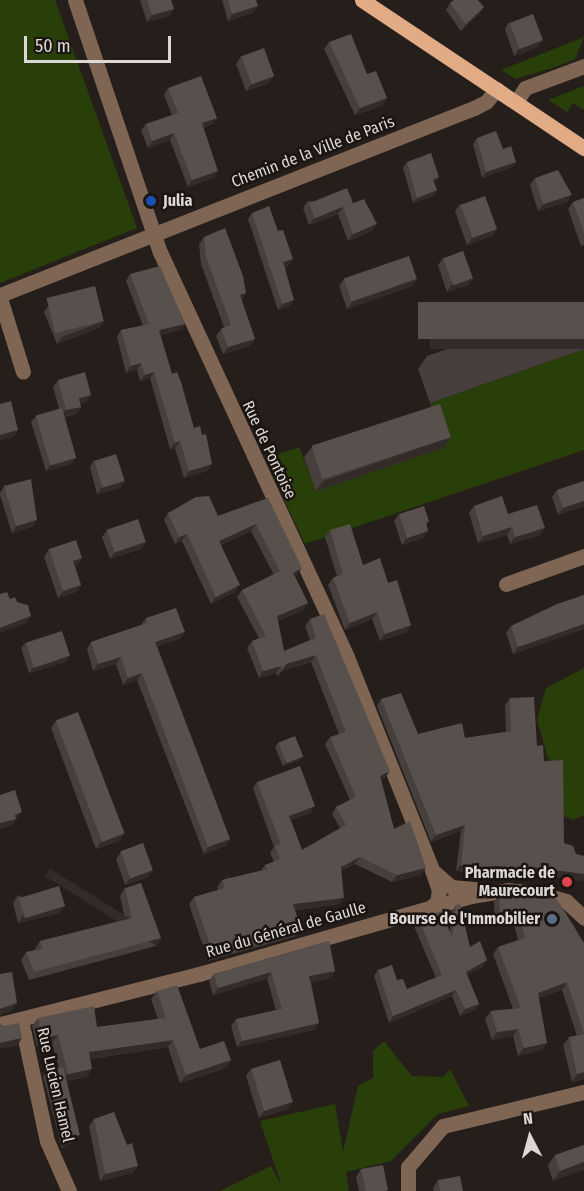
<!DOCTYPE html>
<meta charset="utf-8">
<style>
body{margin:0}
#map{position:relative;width:584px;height:1191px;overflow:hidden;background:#251e1b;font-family:"Fira Sans Condensed",sans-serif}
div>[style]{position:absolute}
.green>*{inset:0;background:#293f09}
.minor>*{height:15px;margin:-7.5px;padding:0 7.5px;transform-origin:7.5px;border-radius:7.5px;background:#7f6553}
.major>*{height:15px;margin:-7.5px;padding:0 7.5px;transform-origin:7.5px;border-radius:7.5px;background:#e1ab85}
.wall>*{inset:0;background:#463f3d}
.shaded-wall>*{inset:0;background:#322b28;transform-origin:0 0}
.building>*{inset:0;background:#57504d;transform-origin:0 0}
.dots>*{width:16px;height:16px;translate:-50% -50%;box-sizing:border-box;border:3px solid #1b1512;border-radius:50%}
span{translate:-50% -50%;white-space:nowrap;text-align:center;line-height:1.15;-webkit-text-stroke:5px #1b1512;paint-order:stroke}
.street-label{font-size:16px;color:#ddd8d6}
.poi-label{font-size:16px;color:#ddd8d6;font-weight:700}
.left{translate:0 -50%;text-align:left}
.right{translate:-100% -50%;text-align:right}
.north{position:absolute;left:500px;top:1107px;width:60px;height:60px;-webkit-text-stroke:4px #1b1512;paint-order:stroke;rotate:354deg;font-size:16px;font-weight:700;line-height:24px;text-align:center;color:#ddd8d6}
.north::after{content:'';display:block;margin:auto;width:21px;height:27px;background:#ddd8d6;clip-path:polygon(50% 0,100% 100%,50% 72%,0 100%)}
.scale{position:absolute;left:24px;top:36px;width:147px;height:27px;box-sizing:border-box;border:3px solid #ddd8d6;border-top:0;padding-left:8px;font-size:18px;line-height:21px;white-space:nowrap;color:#ddd8d6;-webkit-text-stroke:4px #1b1512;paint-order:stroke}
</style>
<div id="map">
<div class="green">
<div style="clip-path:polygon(0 0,55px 0,137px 228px,0 283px)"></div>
<div style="clip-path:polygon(584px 37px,575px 59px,558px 66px,516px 79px,501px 70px)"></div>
<div style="clip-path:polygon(584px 86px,584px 110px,573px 103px,567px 112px,548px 100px)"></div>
<div style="clip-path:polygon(584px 349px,584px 450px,305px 544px,265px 459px,299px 447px,317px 491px,443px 448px,430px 403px)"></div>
<div style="clip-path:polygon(584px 668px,584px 815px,573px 820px,559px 814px,559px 767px,548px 758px,537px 720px,546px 688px)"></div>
<div style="clip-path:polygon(384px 1041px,412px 1076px,443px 1077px,450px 1069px,469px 1106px,438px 1114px,391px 1161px,346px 1172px,349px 1191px,220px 1191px,271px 1166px,282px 1187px,260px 1121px,335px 1104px,343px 1152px,358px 1086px,373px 1078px,373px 1051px)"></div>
</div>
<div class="minor">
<div style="left:75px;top:0;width:266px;rotate:71.4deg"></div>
<div style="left:160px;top:252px;width:446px;rotate:65.2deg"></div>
<div style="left:347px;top:657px;width:229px;rotate:68.2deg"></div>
<div style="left:432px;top:870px;width:21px;rotate:71deg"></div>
<div style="left:439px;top:890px;width:12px;rotate:99deg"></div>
<div style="left:437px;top:902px;width:8px;rotate:140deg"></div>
<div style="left:516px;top:102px;width:17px;rotate:-57deg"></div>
<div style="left:525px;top:88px;width:63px;rotate:-20.4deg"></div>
<div style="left:0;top:295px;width:510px;rotate:-21.53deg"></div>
<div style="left:474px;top:108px;width:13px;rotate:-27deg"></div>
<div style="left:486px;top:102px;width:17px;rotate:-50deg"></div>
<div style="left:0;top:298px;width:77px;rotate:72.7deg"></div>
<div style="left:506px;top:584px;width:83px;rotate:-19.7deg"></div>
<div style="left:434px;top:872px;width:23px;rotate:41deg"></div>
<div style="left:451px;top:887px;width:25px;rotate:5deg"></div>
<div style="left:21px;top:1020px;width:124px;rotate:77.9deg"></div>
<div style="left:47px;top:1141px;width:55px;rotate:66.3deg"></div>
<div style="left:0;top:1024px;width:205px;rotate:-14.1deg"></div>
<div style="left:199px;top:974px;width:283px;rotate:-16deg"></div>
<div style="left:471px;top:896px;width:36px;rotate:-9deg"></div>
<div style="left:507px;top:890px;width:31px;rotate:6deg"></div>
<div style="left:538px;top:893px;width:29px;rotate:16deg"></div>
<div style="left:566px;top:901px;width:25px;rotate:43deg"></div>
<div style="left:408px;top:1191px;width:24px;rotate:-90deg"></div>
<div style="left:408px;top:1167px;width:54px;rotate:-49.5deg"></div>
<div style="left:443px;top:1126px;width:145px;rotate:-13.6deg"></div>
</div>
<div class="major">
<div style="left:362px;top:0;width:267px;rotate:33.7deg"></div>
</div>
<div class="wall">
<div style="clip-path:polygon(140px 0,171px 0,174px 9px,169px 16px,147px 22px)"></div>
<div style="clip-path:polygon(222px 0,256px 0,253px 13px,228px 21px)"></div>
<div style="clip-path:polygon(450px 3px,484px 7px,479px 14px,461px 31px,446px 10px)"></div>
<div style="clip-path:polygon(509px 22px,538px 47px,514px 56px,505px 29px)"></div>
<div style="clip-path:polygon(329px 42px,367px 74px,387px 98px,382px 106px,355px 115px,324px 49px)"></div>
<div style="clip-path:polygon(241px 56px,269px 83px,246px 91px,236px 64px)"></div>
<div style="clip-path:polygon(168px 88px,217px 118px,212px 124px,203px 128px,214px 178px,188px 187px,170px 140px,148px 148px,141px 130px,146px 124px,172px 115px,164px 95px)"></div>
<div style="clip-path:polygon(477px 138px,503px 149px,516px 162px,512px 167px,482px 178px,473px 144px)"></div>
<div style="clip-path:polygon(407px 162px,435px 183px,434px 183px,437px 190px,433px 196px,413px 203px,403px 168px)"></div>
<div style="clip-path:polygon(535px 178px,567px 202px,538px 211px,530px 185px)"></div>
<div style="clip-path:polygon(584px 198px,584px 245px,581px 246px,568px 209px,573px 202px)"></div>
<div style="clip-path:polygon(308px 201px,353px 203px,372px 231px,348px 241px,338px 214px,309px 225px,303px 208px)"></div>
<div style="clip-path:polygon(460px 204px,497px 229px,492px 236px,467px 245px,455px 211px)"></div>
<div style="clip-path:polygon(252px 213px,278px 231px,293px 259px,289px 265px,285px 267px,290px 306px,278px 310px,248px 219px)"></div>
<div style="clip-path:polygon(204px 237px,246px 293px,241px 300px,255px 339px,250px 346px,223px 354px,216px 336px,221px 329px,224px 327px,201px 264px,199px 244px)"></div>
<div style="clip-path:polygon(443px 258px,473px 278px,468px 285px,447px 292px,438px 265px)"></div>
<div style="clip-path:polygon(130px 274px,185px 324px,181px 330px,160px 335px,172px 374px,194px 428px,212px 464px,207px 471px,184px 478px,175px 448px,170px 449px,150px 378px,140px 381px,137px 370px,126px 373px,117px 337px,121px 330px,143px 326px,126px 281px)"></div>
<div style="clip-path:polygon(344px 279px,417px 279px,412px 286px,347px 309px,339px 286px)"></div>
<div style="clip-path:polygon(584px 302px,584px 349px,430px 403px,418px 369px,427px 356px)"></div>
<div style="clip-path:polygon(49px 305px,104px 321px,99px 328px,57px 344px,44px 312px)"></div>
<div style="clip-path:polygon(58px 380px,91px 395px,86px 402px,80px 403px,81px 407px,76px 414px,65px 417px,71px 464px,46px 471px,31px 422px,36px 416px,59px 409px,53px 387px)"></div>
<div style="clip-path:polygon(451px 437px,444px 448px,316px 491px,304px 457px,312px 447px)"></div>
<div style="clip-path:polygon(94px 460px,125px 481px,120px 488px,97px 494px,90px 467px)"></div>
<div style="clip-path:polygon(584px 481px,558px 515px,552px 497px,557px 490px)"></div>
<div style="clip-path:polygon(4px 486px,32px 527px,12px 533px,0 495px,0 493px)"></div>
<div style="clip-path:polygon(268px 498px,297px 575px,295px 576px,308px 603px,303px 610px,278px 621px,284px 651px,310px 640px,305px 626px,310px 619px,385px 778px,381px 780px,394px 829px,421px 875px,392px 882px,355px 864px,341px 871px,339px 904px,295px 910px,301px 929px,296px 936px,208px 961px,189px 904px,194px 897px,218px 890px,217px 887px,222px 880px,261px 871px,265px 865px,274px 862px,270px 853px,274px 847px,253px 788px,257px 782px,315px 806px,310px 813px,291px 820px,302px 850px,340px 828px,332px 814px,336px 807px,350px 800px,325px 744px,330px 737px,339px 734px,311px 662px,282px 671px,278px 676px,276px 673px,259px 678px,247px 648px,252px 641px,259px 638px,237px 597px,242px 590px,274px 575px,251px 531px,221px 545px,235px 592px,211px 604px,182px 541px,175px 544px,164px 520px,168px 513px,218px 516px)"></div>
<div style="clip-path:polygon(474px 506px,508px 514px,540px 535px,510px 544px,507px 535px,478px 543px,469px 513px)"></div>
<div style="clip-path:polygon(399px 514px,429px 521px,426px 525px,423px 538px,402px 545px,394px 521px)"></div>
<div style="clip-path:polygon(107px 530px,146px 542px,141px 549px,110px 559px,102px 537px)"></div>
<div style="clip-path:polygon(330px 530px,363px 565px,388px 583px,411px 625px,407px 632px,380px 641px,372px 619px,345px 630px,328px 585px,333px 578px,337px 576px,325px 537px)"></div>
<div style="clip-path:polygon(49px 549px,82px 558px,77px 565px,75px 566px,81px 585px,76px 592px,58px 598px,44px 557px)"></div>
<div style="clip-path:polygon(584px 595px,584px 629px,513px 654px,506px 633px,511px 626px)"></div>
<div style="clip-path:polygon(146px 618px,180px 639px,157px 646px,230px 839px,225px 846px,204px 854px,137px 680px,123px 685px,116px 664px,93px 671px,87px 649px,91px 642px,141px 625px)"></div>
<div style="clip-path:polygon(26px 642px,66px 662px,29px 673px,21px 648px)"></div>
<div style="clip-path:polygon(510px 698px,537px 746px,544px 761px,564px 843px,576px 854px,584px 856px,584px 881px,534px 874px,532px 877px,456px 871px,461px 831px,431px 842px,377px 706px,381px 699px,418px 734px,465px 738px,506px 732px,505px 705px)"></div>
<div style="clip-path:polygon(56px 721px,124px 834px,119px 841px,96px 849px,51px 728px)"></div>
<div style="clip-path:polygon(278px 743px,303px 756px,300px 760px,283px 766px,275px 747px)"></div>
<div style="clip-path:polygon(121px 852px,148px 877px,125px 885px,116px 859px)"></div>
<div style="clip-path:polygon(125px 888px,161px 938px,156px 946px,29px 980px,21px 960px,26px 952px,35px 950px,35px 949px,40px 941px,125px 920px,120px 896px)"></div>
<div style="clip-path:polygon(499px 894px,584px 943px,584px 1079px,572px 1082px,563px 1045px,569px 1037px,577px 1036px,562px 990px,539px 998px,542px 1050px,518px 1056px,513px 1036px,492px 1040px,485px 1019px,491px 1011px,513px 1009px,493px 954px,498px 947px,518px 940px,512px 917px,495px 920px,494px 902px)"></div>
<div style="clip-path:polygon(18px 895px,60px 913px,18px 923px,13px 903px)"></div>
<div style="clip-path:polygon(456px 905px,470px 947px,487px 960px,482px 967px,467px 975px,479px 1004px,475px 1010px,460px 1016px,452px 996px,389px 1023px,374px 976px,378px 970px,397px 980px,407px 989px,436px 978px,413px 924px,418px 918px,450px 931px,452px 912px)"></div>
<div style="clip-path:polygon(329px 941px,335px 971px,330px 978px,311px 982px,319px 1023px,314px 1030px,237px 1047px,231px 1026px,236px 1019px,276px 1010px,267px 979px,213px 995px,209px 981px,214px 974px)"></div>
<div style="clip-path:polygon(157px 991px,200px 1049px,231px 1060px,226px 1068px,180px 1083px,168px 1047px,90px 1059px,87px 1077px,67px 1081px,76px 1140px,62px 1148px,43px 1076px,47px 1071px,59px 1068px,52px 1043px,37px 1046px,32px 1026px,38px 1018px,97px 1027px,158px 1019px,151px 999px)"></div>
<div style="clip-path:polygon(251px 1069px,288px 1109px,259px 1118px,246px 1076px)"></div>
<div style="clip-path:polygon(94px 1119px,127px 1145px,133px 1173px,100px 1181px,89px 1126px)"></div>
<div style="clip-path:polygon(584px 1145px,553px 1181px,548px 1165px,555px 1155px)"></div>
<div style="clip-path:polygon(361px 1169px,387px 1191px,359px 1191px,356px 1177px)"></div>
<div style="clip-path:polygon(438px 1180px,463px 1191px,434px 1191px,433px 1188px)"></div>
</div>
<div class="shaded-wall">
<div style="clip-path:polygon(258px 6px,253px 13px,228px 21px,232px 14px)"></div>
<div style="clip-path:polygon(484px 7px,479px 14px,461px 31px,466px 24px)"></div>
<div style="clip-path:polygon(174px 9px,169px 16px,147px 22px,152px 15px)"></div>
<div style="clip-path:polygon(543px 40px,538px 47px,514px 56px,519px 49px)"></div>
<div style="clip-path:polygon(274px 76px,269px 83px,246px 91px,251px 84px)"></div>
<div style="clip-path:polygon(387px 98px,382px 106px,355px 115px,360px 108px)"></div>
<div style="clip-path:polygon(217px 118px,212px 124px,197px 130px,202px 123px)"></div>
<div style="clip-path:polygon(174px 133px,170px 140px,148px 148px,152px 141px)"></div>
<div style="clip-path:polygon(516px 162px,512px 167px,482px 178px,486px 172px)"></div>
<div style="clip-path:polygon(218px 171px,214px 178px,188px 187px,192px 180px)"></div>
<div style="clip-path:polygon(439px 177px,435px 183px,429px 185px,433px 180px)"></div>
<div style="clip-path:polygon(437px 190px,433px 196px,413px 203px,417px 198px)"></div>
<div style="clip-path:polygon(572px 195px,567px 202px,538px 211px,543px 204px)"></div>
<div style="clip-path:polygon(353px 203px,343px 207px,338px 214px,309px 225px,314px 218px)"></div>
<div style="clip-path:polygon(377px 224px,372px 231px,348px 241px,353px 234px)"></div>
<div style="clip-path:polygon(497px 229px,492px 236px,467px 245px,472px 238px)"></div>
<div style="clip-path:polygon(293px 259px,289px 265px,279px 268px,283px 262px)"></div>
<div style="clip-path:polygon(473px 278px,468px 285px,447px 292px,452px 284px)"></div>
<div style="clip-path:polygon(417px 279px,412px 286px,347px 309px,352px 302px)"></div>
<div style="clip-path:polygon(246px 293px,241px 300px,240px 295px)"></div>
<div style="clip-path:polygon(294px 300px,290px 306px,278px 310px,282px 304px)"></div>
<div style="clip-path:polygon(104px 321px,99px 328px,57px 344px,62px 337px)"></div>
<div style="clip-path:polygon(185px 324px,181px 330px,154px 337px,159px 330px)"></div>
<div style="clip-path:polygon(255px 339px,250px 346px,223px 354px,228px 347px)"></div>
<div style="left:584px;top:339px;width:10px;height:154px;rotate:90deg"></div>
<div style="clip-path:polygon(141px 363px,137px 370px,126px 373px,131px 366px)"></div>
<div style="clip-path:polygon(154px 372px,150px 378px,140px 381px,145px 375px)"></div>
<div style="clip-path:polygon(91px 395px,86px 402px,74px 405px,79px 398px)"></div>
<div style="clip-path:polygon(81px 407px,76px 414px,61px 417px,66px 410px)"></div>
<div style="clip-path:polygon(18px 430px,14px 437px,0 441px,0 435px)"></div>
<div style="clip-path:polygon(451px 437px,444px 448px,316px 491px,323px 481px)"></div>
<div style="clip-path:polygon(180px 441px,175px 448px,170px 449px,175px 443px)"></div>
<div style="clip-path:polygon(76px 458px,71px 464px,46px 471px,50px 465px)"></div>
<div style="clip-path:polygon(212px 464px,207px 471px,184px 478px,189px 471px)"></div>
<div style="clip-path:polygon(125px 481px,120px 488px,97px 494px,102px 487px)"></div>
<div style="clip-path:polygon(584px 501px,584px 507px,558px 515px,563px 508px)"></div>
<div style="clip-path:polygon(37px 520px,32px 527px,12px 533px,16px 526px)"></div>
<div style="clip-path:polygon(256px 524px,251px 531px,214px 548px,219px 541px)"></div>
<div style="clip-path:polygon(512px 527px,507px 535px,478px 543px,483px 536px)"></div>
<div style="clip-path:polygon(545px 528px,540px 535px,510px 544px,515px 537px)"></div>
<div style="clip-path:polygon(428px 531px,423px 538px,402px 545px,407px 538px)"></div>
<div style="clip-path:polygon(187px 534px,182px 541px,175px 544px,179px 537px)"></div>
<div style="clip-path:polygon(146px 542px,141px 549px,110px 559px,115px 552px)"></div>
<div style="clip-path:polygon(82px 558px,77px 565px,68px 568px,73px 561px)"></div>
<div style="clip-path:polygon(302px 568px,297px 575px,288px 580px,293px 573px)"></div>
<div style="clip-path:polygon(81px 585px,76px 592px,58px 598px,63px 591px)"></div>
<div style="clip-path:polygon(240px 585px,235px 592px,211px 604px,216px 597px)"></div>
<div style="clip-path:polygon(308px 603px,303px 610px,272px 623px,277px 616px)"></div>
<div style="clip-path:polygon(377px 612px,372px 619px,345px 630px,350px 623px)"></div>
<div style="clip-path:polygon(31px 616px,26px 623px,0 633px,0 628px)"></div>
<div style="clip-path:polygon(584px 624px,584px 629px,513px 654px,518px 647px)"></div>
<div style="clip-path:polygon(411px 625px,407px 632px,380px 641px,385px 634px)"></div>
<div style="clip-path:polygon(185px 632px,180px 639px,150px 649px,155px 642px)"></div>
<div style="clip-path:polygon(316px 655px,311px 662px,282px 671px,286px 664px)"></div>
<div style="clip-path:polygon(70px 656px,66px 662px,29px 673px,33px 668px)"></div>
<div style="clip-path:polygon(121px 657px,116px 664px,93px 671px,98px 664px)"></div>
<div style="clip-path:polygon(281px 666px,276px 673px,259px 678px,263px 671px)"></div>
<div style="clip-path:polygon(142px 673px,137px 680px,123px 685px,128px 678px)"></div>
<div style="clip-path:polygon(303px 756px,300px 760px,283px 766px,286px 762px)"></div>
<div style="clip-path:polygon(390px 771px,385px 778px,375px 783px,380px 776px)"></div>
<div style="clip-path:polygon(315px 806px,310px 813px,284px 823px,289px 816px)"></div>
<div style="clip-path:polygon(22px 812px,11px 826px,0 829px,0 823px,15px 815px)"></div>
<div style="clip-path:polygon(465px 825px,461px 831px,431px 842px,436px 835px)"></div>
<div style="clip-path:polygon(124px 834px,119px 841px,96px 849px,101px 842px)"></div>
<div style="clip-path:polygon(230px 839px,225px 846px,204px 854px,208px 847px)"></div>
<div style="clip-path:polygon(360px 857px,355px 864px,336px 874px,341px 867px)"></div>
<div style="clip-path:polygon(461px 865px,533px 867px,584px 874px,584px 881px,534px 874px,532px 877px,456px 871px)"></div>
<div style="clip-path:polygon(426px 868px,421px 875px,392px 882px,397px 875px)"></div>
<div style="clip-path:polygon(153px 870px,148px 877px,125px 885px,130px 878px)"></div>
<div style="clip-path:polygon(344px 898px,339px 904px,289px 910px,293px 904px)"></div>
<div style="clip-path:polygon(65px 906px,60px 913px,18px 923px,23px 916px)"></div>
<div style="clip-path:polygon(517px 909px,512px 917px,495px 920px,500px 912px)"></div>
<div style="left:301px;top:929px;width:9px;height:91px;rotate:126deg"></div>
<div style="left:161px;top:938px;width:9px;height:131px;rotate:122deg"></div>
<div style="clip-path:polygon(487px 960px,482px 967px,461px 978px,466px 972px)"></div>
<div style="clip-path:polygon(335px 971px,330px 978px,305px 983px,309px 976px)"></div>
<div style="clip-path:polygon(271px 972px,267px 979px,213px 995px,218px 988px)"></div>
<div style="clip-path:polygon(567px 982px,562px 990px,532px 1001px,538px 993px)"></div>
<div style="clip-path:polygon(456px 990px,452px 996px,389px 1023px,393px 1016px)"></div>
<div style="clip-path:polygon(17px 1003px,12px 1011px,0 1015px,0 1009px)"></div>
<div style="clip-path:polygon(479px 1004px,475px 1010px,460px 1016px,465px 1009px)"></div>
<div style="clip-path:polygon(319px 1023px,314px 1030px,237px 1047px,242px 1041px)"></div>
<div style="clip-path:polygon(518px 1029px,513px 1036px,492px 1040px,497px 1032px)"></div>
<div style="clip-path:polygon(58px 1035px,52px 1043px,37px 1046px,42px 1038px)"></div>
<div style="clip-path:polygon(22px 1038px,17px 1046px,0 1049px,0 1043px)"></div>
<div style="clip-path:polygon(173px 1040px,168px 1047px,83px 1060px,89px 1052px)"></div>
<div style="clip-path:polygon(547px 1043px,542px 1050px,518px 1056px,524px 1048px)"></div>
<div style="clip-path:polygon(231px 1060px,226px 1068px,180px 1083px,186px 1075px)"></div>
<div style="clip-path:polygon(92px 1069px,87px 1077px,62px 1082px,68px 1074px)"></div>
<div style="clip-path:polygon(584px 1072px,584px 1079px,572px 1082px,577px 1074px)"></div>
<div style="clip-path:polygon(293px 1102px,288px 1109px,259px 1118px,264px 1111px)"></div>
<div style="clip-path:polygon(80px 1135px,76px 1140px,62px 1148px,66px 1143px)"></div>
<div style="clip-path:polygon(584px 1162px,584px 1170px,553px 1181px,560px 1171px)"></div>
<div style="clip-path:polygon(138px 1166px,133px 1173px,100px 1181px,105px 1174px)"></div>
</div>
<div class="building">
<div style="clip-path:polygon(147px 0,171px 0,174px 9px,152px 15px)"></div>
<div style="clip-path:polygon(228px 0,256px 0,258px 6px,232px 14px)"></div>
<div style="clip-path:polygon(454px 0,478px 0,484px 7px,466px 24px,450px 3px)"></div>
<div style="left:533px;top:14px;width:28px;height:25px;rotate:69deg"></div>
<div style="clip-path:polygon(351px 34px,367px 74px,376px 71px,387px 98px,360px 108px,329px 42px)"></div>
<div style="left:264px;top:48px;width:30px;height:24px;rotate:70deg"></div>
<div style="clip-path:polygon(201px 76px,217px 118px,202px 123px,218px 171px,192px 180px,174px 133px,152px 141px,146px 124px,178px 113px,168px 88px)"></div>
<div style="clip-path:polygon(496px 131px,503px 149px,511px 146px,516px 162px,486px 172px,477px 138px)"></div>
<div style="clip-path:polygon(431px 153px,439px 177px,433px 180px,437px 190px,417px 198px,407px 162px)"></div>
<div style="clip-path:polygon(558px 170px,572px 195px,543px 204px,535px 178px)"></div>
<div style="left:347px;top:188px;width:16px;height:41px;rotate:68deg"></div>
<div style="left:485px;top:196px;width:35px;height:26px;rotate:70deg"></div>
<div style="clip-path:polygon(584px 198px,584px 233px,573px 202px)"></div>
<div style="clip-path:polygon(364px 199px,377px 224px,353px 234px,343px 207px)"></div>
<div style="clip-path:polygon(269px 206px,278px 231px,283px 230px,293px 259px,283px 262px,294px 300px,282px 304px,252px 213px)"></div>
<div style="clip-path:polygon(225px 228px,243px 276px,246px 293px,240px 295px,255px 339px,228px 347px,221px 329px,231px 325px,206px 257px,204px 237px)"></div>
<div style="left:463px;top:251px;width:29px;height:21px;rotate:70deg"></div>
<div style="left:409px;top:256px;width:24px;height:69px;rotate:71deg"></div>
<div style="clip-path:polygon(160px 266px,185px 324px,159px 330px,172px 374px,177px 372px,181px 382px,194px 428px,200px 426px,202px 435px,206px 434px,212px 464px,189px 471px,180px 441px,175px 443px,154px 372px,145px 375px,141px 363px,131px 366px,121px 330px,149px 324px,130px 274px)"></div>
<div style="left:95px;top:286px;width:36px;height:50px;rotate:76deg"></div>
<div style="left:584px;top:302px;width:37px;height:166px;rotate:90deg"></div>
<div style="clip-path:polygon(85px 372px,91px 395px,79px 398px,81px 407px,66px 410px,58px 380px)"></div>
<div style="clip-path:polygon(11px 401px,18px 430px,0 435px,0 404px)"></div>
<div style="left:440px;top:404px;width:35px;height:135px;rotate:72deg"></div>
<div style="left:62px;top:408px;width:52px;height:27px;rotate:74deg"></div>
<div style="left:116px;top:454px;width:28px;height:23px;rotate:72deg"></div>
<div style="clip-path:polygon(31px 479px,37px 520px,16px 526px,4px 486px)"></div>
<div style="clip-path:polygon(584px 481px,584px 501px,563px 508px,557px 490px)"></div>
<div style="clip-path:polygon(209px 496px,218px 516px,268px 498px,302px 568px,293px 573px,308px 603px,277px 616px,284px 651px,316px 638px,310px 619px,324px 614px,390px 771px,380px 776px,394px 829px,410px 821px,426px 868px,397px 875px,360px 857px,341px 867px,344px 898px,293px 904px,301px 929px,213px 954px,194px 897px,225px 888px,222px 880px,268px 869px,265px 865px,280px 859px,275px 846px,281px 844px,257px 782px,300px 766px,315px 806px,289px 816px,302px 850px,346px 825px,336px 807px,356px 797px,330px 737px,346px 732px,316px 655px,286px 664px,283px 669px,281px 666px,263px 671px,252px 641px,266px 636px,242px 590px,280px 571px,256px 524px,219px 541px,240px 585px,216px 597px,187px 534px,179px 537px,168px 513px,196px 497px)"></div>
<div style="clip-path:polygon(502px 496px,508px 514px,537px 505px,545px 528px,515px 537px,512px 527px,483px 536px,474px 506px)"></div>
<div style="clip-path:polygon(424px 506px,429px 521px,426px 522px,428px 531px,407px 538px,399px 514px)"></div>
<div style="left:138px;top:519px;width:24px;height:33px;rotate:71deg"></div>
<div style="clip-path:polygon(350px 524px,363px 565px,380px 558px,388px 583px,397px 580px,411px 625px,385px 634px,377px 612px,350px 623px,333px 578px,343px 574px,330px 530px)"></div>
<div style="clip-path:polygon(76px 540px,82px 558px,73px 561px,81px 585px,63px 591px,49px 549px)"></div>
<div style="clip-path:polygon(7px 592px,10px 599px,15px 597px,17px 602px,28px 605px,31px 616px,0 628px,0 594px)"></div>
<div style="clip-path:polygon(584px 595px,584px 624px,518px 647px,511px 626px,557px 604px)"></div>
<div style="clip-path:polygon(176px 608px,185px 632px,155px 642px,230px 839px,208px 847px,142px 673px,128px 678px,121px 657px,98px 664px,91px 642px,147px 623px,146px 618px)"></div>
<div style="left:62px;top:631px;width:26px;height:38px;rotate:72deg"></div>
<div style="clip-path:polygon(401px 693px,418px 734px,462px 723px,465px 738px,511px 731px,510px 698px,534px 697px,537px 746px,543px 745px,544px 761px,563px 760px,564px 843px,573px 846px,576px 854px,584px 856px,584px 874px,533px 867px,536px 871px,461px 865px,465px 825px,436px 835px,381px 699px)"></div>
<div style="left:78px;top:712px;width:130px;height:24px;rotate:69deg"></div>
<div style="left:295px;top:736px;width:22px;height:18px;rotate:68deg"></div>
<div style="clip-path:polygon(15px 790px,22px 812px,15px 815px,16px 819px,0 823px,0 795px)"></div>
<div style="left:143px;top:843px;width:29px;height:24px;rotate:70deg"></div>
<div style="clip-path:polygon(141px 883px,161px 938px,34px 972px,26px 952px,43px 949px,40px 941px,132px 918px,125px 888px)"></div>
<div style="left:59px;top:886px;width:21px;height:42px;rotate:73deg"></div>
<div style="clip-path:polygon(513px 892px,557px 899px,584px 943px,584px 1072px,577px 1074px,569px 1037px,584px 1034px,567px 982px,538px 993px,547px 1043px,524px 1048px,518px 1029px,497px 1032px,491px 1011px,521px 1008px,498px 947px,525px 938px,517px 909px,500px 912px,499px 894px)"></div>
<div style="clip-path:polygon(460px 904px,470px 947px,480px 941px,487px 960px,466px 972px,479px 1004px,465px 1009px,456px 990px,393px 1016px,378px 970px,392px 965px,397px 980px,403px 979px,407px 989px,442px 975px,418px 918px,442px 911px,452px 938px,456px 905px)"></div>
<div style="clip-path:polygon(329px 941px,335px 971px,309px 976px,319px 1023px,242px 1041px,236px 1019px,282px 1009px,271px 972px,218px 988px,214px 974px)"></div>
<div style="clip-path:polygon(12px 972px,17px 1003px,0 1009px,0 974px)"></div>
<div style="clip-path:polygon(177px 985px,200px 1049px,224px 1041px,231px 1060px,186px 1075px,173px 1040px,89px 1052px,92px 1069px,68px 1074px,58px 1035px,42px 1038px,38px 1018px,94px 1006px,97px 1027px,166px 1018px,157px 991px)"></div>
<div style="clip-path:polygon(0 1023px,3px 1026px,19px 1023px,22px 1038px,0 1043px)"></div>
<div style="left:280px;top:1060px;width:44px;height:30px;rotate:73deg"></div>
<div style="left:63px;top:1067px;width:70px;height:16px;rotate:76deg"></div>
<div style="clip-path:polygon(114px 1112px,127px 1145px,132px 1143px,138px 1166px,105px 1174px,94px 1119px)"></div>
<div style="clip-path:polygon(584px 1145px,584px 1162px,560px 1171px,555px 1155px)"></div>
<div style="clip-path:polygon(383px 1165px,388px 1190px,383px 1191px,366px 1191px,361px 1169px)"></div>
<div style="clip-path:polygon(460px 1176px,463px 1191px,440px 1191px,438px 1180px)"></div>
</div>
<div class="dots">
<div style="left:151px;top:201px;background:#1a4fb4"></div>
<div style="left:567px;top:882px;background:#e0444e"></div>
<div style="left:552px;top:919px;background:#5c6f8a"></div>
</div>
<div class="street-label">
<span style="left:313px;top:152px;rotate:-21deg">Chemin de la Ville de Paris</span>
<span style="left:269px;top:450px;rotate:65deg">Rue de Pontoise</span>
<span style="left:286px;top:930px;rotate:-16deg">Rue du Général de Gaulle</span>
<span style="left:55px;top:1085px;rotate:77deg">Rue Lucien Hamel</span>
</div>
<div class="poi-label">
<span class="left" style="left:163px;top:201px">Julia</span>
<span class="right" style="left:555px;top:882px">Pharmacie de<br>Maurecourt</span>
<span class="right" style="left:540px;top:919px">Bourse de l'Immobilier</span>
</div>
<div class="north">N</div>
<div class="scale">50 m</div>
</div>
